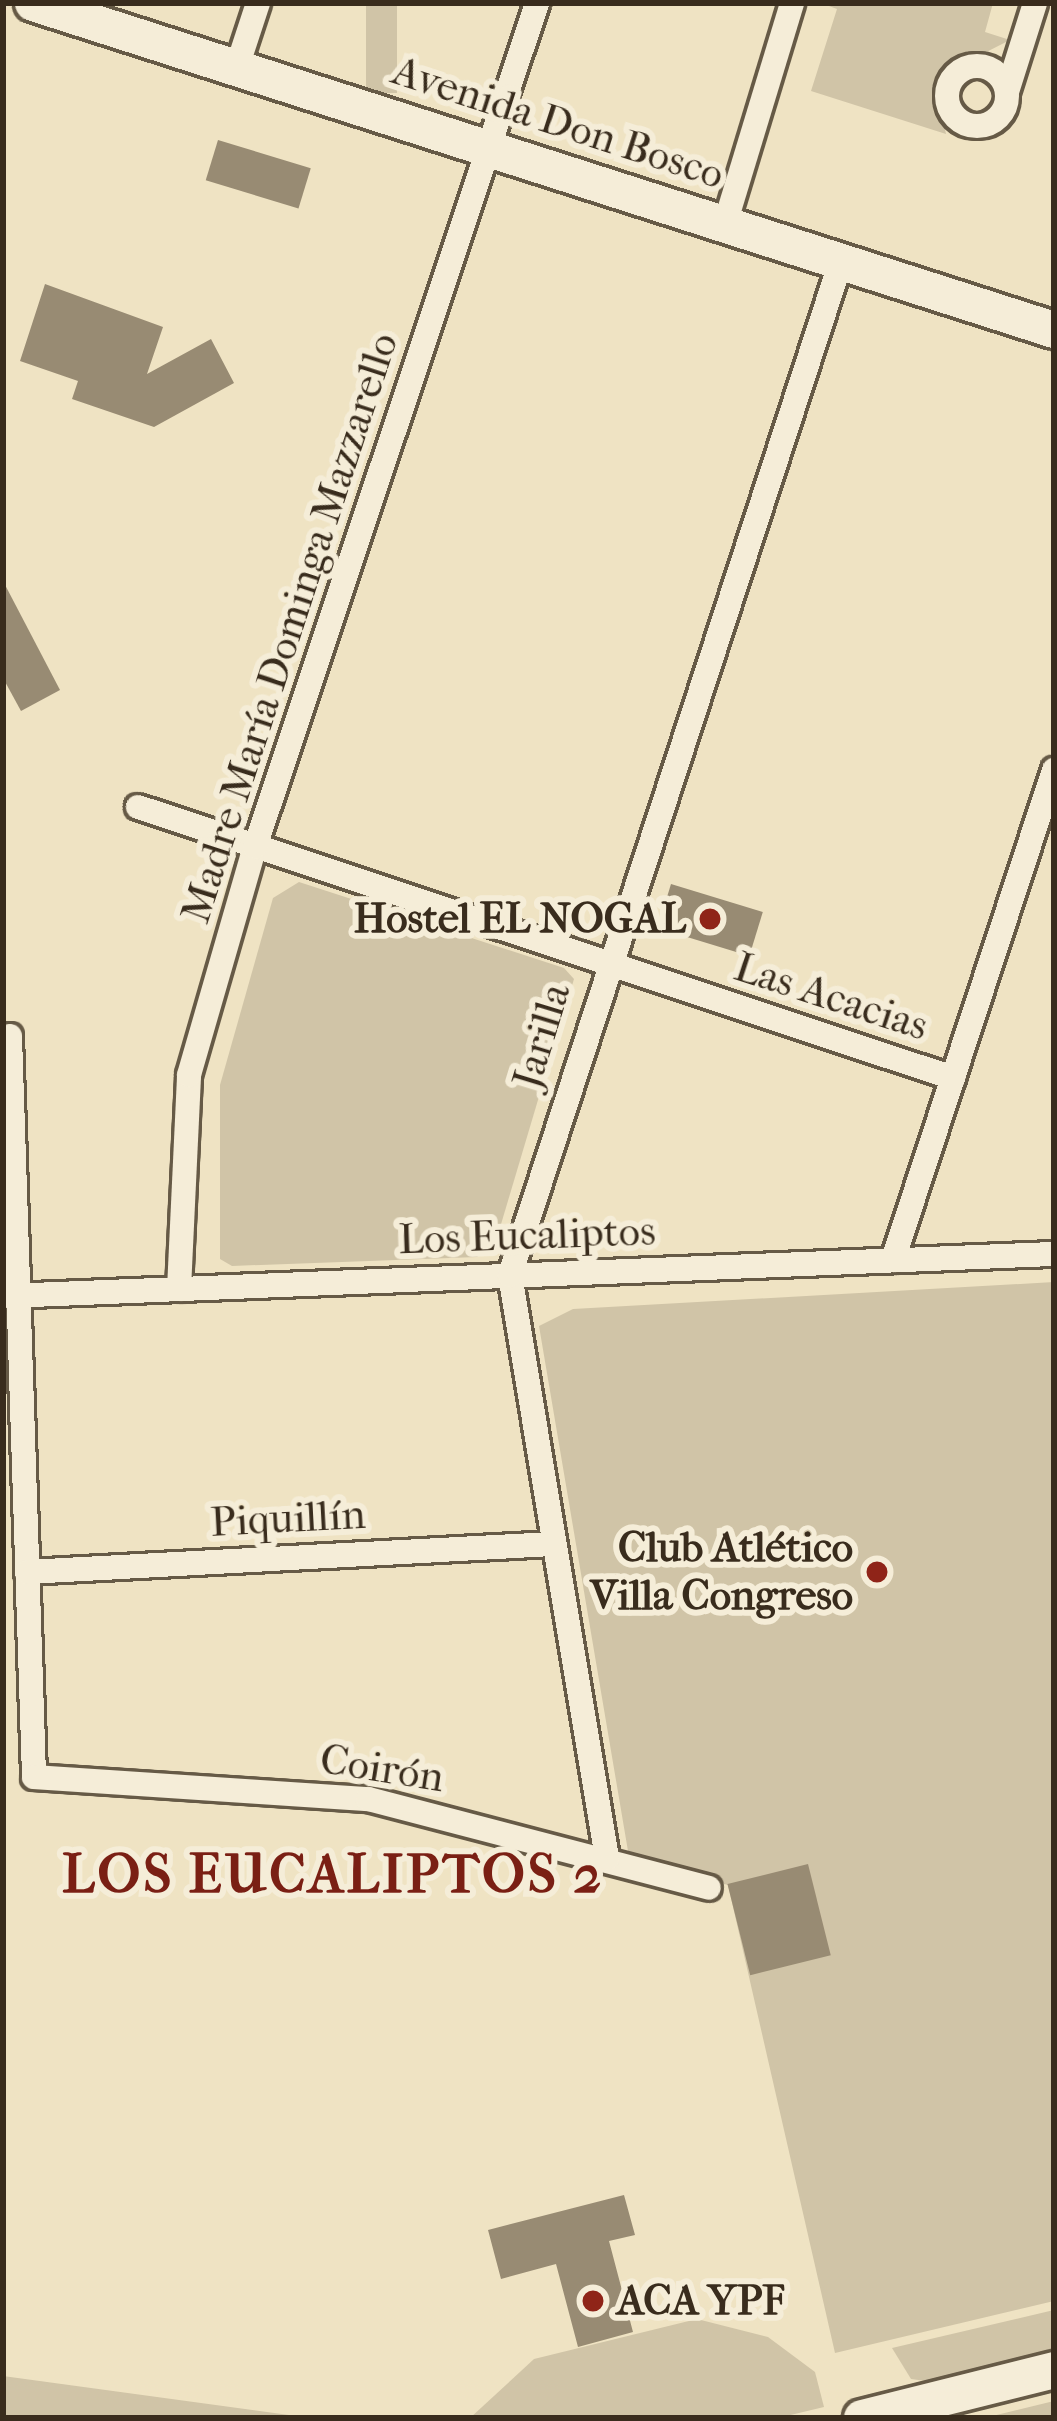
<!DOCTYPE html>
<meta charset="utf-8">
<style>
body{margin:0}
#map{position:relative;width:1057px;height:2421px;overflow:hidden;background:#efe3c3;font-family:"IM FELL French Canon",serif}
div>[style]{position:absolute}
.green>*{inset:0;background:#d0c4a7;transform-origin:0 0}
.building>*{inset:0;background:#988b73;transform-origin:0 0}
.roads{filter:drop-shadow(3px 0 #665a46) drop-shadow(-3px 0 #665a46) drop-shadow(0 3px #665a46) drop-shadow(0 -3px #665a46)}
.minor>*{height:24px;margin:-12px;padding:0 12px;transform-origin:12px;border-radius:12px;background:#f5edd8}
.minor>.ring{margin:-12px;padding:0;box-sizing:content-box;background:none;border:24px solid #f5edd8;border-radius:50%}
.secondary>*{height:36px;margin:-18px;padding:0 18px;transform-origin:18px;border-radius:18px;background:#f5edd8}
.dots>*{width:33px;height:33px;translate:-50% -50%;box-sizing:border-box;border:6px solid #f5edd8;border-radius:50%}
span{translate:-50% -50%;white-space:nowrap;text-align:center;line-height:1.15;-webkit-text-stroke:12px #f5edd8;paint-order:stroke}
.street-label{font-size:42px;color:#392c1d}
.poi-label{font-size:42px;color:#392c1d;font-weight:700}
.right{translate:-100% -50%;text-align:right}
.left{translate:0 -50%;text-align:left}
.district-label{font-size:54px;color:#7a1f14;font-weight:700;letter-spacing:3px}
.frame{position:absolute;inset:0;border:6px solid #392c1d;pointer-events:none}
</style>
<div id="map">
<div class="green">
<div style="left:366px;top:3px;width:31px;height:90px"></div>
<div style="clip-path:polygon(821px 3px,993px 3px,985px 32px,1010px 40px,945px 73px,938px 98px,946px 134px,811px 91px,837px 9px)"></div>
<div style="clip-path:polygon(299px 882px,564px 968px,574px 979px,496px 1241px,477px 1257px,232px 1266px,220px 1259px,220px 1085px,273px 898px)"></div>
<div style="clip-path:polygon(1054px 1282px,1054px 2301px,835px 2353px,728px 1885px,629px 1857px,539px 1326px,573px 1309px)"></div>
<div style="clip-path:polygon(1054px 2310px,1054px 2351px,933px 2382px,911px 2379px,892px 2348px)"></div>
<div style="clip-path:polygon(697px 2319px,768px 2337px,815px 2372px,824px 2407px,778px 2418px,470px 2418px,534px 2359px)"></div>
<div style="clip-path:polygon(3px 2376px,311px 2418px,3px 2418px)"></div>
<div style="clip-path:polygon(1054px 2401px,1054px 2418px,984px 2418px)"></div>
</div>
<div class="building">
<div style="left:218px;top:140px;width:97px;height:42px;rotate:17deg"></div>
<div style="clip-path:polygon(45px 284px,163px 327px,147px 374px,211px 339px,234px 383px,154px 427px,72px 399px,78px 381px,20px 361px)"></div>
<div style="clip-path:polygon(3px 581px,60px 690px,21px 711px,3px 678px)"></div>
<div style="left:671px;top:884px;width:96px;height:46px;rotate:17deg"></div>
<div style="left:808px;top:1864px;width:94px;height:83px;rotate:76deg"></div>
<div style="clip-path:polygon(624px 2195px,635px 2235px,609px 2241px,633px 2332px,578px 2347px,556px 2264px,501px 2279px,488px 2230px)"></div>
</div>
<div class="roads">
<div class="minor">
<div class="ring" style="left:947px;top:66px;width:36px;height:36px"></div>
<div style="left:237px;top:67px;width:67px;rotate:-71.8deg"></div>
<div style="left:1007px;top:92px;width:93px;rotate:-72.5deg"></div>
<div style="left:725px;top:224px;width:231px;rotate:-73.1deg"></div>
<div style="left:138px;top:807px;width:859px;rotate:18.39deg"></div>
<div style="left:10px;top:1036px;width:741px;rotate:88.14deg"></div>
<div style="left:34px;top:1777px;width:335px;rotate:3.8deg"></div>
<div style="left:368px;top:1799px;width:352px;rotate:14.6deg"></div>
<div style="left:893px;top:1260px;width:516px;rotate:-71.81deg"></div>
<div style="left:179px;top:1289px;width:214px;rotate:-87.3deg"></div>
<div style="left:189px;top:1075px;width:237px;rotate:-73.9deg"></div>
<div style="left:255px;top:847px;width:890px;rotate:-71.52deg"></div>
<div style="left:7px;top:1296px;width:1048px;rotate:-2.3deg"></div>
<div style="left:27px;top:1572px;width:527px;rotate:-3.05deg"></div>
<div style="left:607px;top:1858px;width:591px;rotate:-99.45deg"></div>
<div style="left:510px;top:1275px;width:1067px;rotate:-71.92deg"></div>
</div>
<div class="secondary">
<div style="left:33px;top:3px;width:1072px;rotate:17.76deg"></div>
<div style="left:862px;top:2418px;width:198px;rotate:-14deg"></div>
</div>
</div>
<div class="dots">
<div style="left:710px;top:919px;background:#8f2418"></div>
<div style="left:877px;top:1572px;background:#8f2418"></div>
<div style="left:593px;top:2301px;background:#8f2418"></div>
</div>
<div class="street-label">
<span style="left:558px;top:123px;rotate:18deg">Avenida Don Bosco</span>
<span style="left:290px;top:628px;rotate:-72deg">Madre María Dominga Mazzarello</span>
<span style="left:831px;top:997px;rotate:18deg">Las Acacias</span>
<span style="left:542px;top:1036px;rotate:-73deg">Jarilla</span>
<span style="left:527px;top:1236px;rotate:-2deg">Los Eucaliptos</span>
<span style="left:288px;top:1519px;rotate:-3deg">Piquillín</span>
<span style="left:382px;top:1769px;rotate:9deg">Coirón</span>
</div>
<div class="poi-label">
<span class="right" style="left:686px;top:919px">Hostel EL NOGAL</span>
<span class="right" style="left:853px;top:1572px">Club Atlético<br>Villa Congreso</span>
<span class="left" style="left:617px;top:2301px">ACA YPF</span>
</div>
<div class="district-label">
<span style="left:333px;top:1875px">LOS EUCALIPTOS 2</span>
</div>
<div class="frame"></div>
</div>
